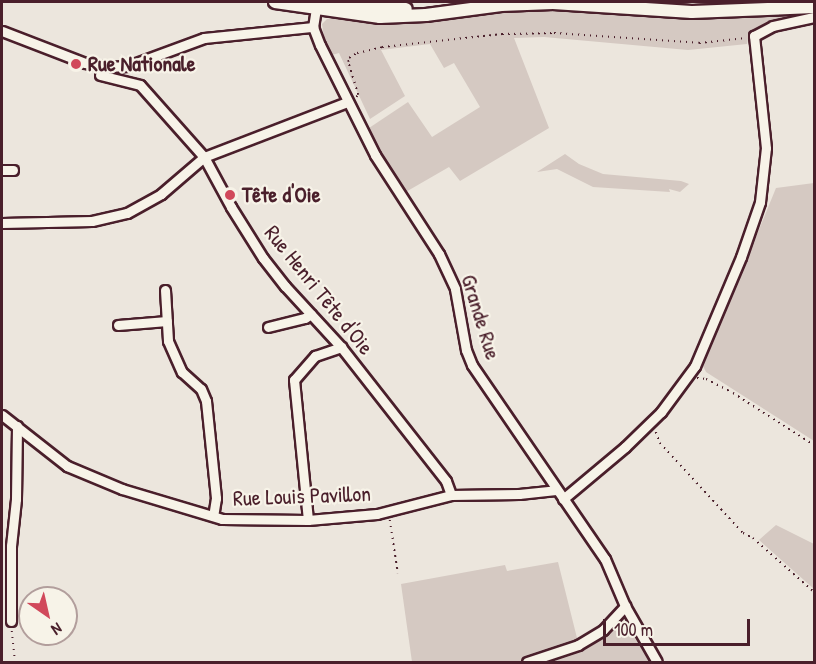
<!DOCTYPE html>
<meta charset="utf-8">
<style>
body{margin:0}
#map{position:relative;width:816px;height:664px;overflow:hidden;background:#ece6dd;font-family:"Patrick Hand",sans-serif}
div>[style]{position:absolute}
.green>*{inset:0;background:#d5c9c2}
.path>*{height:1.5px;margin-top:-0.75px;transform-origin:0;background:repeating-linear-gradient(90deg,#4a1f2b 0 1.5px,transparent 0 6px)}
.roads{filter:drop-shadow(2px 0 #4a1f2b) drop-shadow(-2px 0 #4a1f2b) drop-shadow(0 2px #4a1f2b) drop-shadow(0 -2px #4a1f2b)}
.minor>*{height:9px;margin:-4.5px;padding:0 4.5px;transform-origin:4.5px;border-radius:4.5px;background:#f7f3e8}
.major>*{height:12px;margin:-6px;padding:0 6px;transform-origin:6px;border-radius:6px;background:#f7f3e8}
.dots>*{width:16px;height:16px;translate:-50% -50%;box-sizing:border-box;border:3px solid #f7f3e8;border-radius:50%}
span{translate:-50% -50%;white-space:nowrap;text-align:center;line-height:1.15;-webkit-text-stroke:4.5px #f7f3e8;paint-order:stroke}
.poi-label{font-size:22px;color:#4a1f2b;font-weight:700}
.left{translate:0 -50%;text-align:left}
.street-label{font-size:22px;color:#4a1f2b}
.frame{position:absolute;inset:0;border:3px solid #4a1f2b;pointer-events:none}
.north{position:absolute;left:18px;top:586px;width:60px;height:60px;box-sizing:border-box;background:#f7f3e8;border:2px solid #b29e9c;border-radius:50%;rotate:146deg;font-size:16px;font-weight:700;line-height:24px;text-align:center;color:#4a1f2b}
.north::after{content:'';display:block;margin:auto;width:21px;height:27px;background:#d1495b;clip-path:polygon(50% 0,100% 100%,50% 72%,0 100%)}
.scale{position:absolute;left:603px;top:619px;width:147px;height:27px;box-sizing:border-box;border:3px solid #4a1f2b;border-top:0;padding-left:8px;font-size:18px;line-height:21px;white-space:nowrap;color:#4a1f2b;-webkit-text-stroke:4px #f7f3e8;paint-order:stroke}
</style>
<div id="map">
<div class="green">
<div style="clip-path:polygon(536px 10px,589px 10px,665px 18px,814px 13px,760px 27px,749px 33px,747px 44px,688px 50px,544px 37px,514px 38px,549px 128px,460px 181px,449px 167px,404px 193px,366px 130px,408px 102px,432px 137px,480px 107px,454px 63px,444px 68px,430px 44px,381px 50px,405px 96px,370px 119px,339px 53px,332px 55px,324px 37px,322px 24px,327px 19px,334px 18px,398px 23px)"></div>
<div style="clip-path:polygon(565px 154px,579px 164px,603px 174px,681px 181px,689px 184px,680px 192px,669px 189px,670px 192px,593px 187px,557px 169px,537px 172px)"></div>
<div style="clip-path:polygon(814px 183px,814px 441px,706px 372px,703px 366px,776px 188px)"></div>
<div style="clip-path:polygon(776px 525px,814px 544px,814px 589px,759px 540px)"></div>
<div style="clip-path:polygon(558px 562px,578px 642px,519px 662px,412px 662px,401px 584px,505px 565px,507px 571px)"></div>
<div style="clip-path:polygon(622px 618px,650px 662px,546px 662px,583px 647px)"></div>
</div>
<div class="path">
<div style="left:356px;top:97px;width:3px;rotate:-45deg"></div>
<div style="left:358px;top:95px;width:34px;rotate:-107deg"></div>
<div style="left:348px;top:62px;width:4px;rotate:-76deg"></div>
<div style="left:349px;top:58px;width:9px;rotate:-32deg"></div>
<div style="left:357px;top:53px;width:26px;rotate:-13deg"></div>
<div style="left:382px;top:47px;width:121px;rotate:-6.2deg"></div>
<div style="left:502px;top:34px;width:52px;rotate:-1.1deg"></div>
<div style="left:554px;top:33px;width:145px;rotate:3.9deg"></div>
<div style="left:699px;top:43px;width:47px;rotate:-6.1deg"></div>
<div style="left:697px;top:378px;width:9px;rotate:6deg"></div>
<div style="left:706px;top:379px;width:30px;rotate:27deg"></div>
<div style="left:733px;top:393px;width:96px;rotate:32.7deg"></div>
<div style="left:656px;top:432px;width:12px;rotate:70deg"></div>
<div style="left:660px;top:443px;width:122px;rotate:47.3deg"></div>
<div style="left:743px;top:533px;width:11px;rotate:27deg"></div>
<div style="left:753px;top:538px;width:81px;rotate:41.5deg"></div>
<div style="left:390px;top:520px;width:54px;rotate:81.4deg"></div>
<div style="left:12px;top:631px;width:31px;rotate:84deg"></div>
</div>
<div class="roads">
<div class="minor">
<div style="left:317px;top:2px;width:25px;rotate:99deg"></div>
<div style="left:313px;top:27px;width:19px;rotate:69deg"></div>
<div style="left:320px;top:45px;width:123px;rotate:63.4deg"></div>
<div style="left:375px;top:155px;width:118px;rotate:57.1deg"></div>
<div style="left:439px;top:254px;width:38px;rotate:65deg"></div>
<div style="left:455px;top:289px;width:62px;rotate:79.8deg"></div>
<div style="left:466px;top:350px;width:16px;rotate:68deg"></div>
<div style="left:472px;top:365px;width:235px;rotate:55.6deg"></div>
<div style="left:605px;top:559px;width:51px;rotate:66.9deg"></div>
<div style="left:625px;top:606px;width:64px;rotate:60.3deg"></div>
<div style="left:2px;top:31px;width:89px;rotate:21.1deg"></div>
<div style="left:85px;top:63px;width:22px;rotate:10deg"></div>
<div style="left:107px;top:67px;width:21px;rotate:-3deg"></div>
<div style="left:128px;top:66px;width:81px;rotate:-20.2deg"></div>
<div style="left:204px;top:38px;width:110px;rotate:-5.8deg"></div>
<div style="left:100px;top:75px;width:41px;rotate:14deg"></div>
<div style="left:140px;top:85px;width:96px;rotate:48.4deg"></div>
<div style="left:204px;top:157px;width:57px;rotate:61.6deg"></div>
<div style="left:231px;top:207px;width:60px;rotate:57.9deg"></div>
<div style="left:263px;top:258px;width:36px;rotate:52deg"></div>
<div style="left:285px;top:286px;width:83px;rotate:47.4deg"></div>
<div style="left:341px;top:347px;width:170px;rotate:51.9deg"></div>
<div style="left:446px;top:481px;width:15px;rotate:70deg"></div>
<div style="left:2px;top:170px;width:11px"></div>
<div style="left:2px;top:223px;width:90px;rotate:-1.3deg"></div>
<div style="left:92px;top:221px;width:36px;rotate:-13deg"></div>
<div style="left:127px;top:213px;width:39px;rotate:-29deg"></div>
<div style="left:161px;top:194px;width:57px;rotate:-40.7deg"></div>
<div style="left:204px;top:157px;width:153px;rotate:-21deg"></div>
<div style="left:165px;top:290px;width:51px;rotate:86.6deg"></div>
<div style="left:168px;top:341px;width:34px;rotate:66deg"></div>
<div style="left:182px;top:372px;width:25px;rotate:42deg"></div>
<div style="left:201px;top:389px;width:13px;rotate:67deg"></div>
<div style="left:206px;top:401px;width:98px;rotate:84.1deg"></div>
<div style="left:216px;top:498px;width:18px;rotate:99deg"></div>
<div style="left:118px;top:325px;width:49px;rotate:-4.7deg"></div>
<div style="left:268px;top:327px;width:38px;rotate:-14deg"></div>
<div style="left:305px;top:318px;width:7px;rotate:-34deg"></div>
<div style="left:2px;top:415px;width:83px;rotate:38.1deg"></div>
<div style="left:67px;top:466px;width:60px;rotate:22.7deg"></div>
<div style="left:122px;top:489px;width:104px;rotate:16.7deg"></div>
<div style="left:222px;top:519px;width:86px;rotate:0.7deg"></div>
<div style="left:308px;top:520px;width:69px;rotate:-5deg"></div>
<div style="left:377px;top:514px;width:76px;rotate:-14.4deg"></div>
<div style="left:451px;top:495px;width:68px;rotate:-0.8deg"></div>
<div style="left:519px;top:494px;width:37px;rotate:-6deg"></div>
<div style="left:563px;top:499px;width:81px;rotate:-40deg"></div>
<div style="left:625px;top:447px;width:50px;rotate:-44.2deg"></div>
<div style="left:661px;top:412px;width:57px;rotate:-53.5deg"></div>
<div style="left:695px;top:366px;width:118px;rotate:-67.1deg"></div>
<div style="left:741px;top:257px;width:58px;rotate:-70.9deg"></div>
<div style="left:760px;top:202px;width:54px;rotate:-83.7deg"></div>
<div style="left:766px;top:148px;width:113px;rotate:-96.1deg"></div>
<div style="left:754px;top:36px;width:21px;rotate:-28deg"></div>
<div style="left:773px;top:26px;width:42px;rotate:-12.4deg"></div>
<div style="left:308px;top:520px;width:141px;rotate:-95.7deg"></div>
<div style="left:294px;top:380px;width:32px;rotate:-49deg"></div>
<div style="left:315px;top:356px;width:28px;rotate:-19deg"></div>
<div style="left:11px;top:621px;width:75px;rotate:-90deg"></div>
<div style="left:11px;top:546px;width:47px;rotate:-83.9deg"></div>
<div style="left:16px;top:499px;width:73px;rotate:-89.2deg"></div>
<div style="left:527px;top:662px;width:54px;rotate:-18.4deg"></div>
<div style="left:578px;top:645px;width:29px;rotate:-31deg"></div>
<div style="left:603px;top:630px;width:33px;rotate:-47deg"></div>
</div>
<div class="major">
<div style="left:275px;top:2px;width:106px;rotate:8.1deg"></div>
<div style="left:380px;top:17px;width:46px;rotate:-2.5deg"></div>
<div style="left:426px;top:15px;width:76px;rotate:-7.6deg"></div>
<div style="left:501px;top:5px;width:52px;rotate:-2.2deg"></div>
<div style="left:553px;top:3px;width:139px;rotate:3.7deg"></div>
<div style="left:692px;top:12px;width:122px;rotate:-2.3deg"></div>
<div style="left:325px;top:2px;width:81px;rotate:4.9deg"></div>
</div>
</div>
<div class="dots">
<div style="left:76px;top:64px;background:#d1495b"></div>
<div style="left:230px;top:195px;background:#d1495b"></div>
</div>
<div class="poi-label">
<span class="left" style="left:88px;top:64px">Rue Nationale</span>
<span class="left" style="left:242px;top:195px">Tête d'Oie</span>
</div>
<div class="street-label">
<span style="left:319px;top:290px;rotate:51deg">Rue Henri Tête d'Oie</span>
<span style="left:481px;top:317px;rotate:73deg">Grande Rue</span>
<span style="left:302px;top:496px;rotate:-2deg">Rue Louis Pavillon</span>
</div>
<div class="frame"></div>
<div class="north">N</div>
<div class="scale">100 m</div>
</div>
